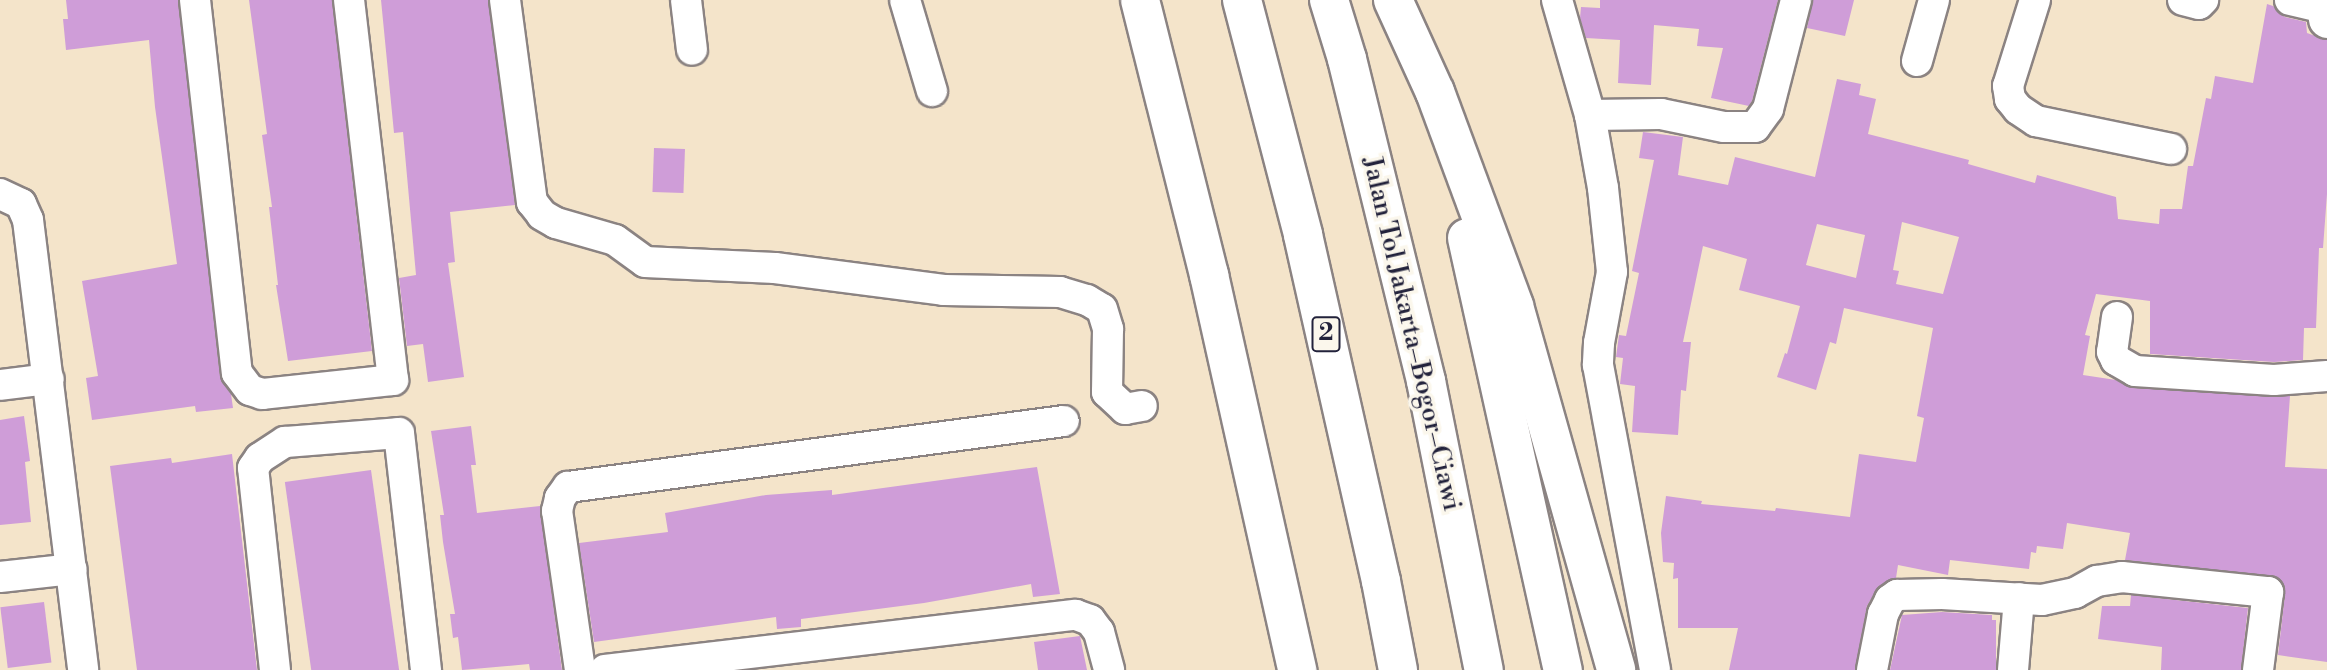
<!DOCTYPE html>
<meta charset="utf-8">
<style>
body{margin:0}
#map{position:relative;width:2327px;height:670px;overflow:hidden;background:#f4e4ca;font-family:"Libre Bodoni",serif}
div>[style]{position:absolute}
.building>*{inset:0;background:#cf9dd8;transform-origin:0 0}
.roads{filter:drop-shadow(2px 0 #8b8382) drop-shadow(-2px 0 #8b8382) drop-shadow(0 2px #8b8382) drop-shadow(0 -2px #8b8382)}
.minor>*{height:30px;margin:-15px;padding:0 15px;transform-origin:15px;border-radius:15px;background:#fff}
.tertiary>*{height:37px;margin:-18.5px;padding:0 18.5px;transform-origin:18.5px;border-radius:18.5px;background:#fff}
.motorway>*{height:38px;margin:-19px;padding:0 19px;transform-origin:19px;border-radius:19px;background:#fff}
span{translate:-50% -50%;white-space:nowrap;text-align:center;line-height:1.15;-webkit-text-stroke:7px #fbf7ec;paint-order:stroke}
.shield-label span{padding:2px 5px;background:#fbf7ec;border:2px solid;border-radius:5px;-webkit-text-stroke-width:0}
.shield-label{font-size:24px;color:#22223b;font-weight:700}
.street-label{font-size:26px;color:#22223b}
</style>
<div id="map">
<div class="building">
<div style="clip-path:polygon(66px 0,178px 0,220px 375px,231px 394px,233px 408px,196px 412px,195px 406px,92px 420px,86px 378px,98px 376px,82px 281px,177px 264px,155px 107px,149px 40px,66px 50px,63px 19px,68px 19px)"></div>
<div style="clip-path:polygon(249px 0,332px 0,372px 351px,288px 361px,276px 285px,278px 285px,269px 207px,272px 207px,262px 135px,267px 134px)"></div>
<div style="clip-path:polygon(381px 0,488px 0,515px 205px,450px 212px,455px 262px,448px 263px,464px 377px,428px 382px,423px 344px,407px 346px,399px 278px,416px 275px,403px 132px,394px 133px)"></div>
<div style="clip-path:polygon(1600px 0,1778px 0,1752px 101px,1749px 106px,1711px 98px,1723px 48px,1697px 46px,1699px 29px,1654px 25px,1651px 85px,1618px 83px,1620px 40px,1586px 38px,1580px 18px,1581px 7px,1600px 8px)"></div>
<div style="clip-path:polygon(1813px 0,1854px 0,1845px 36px,1807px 28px)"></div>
<div style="clip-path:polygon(evenodd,2267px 4px,2273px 6px,2285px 17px,2306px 22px,2307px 33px,2327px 40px,2327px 194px,2323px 248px,2319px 248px,2316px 328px,2304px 328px,2303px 360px,2274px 362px,2150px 354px,2150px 301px,2096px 294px,2085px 335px,2090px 336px,2083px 375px,2116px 380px,2134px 388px,2290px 396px,2285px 467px,2327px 469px,2327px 662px,2278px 655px,2285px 594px,2284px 585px,2278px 578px,2125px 560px,2130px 533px,2067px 523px,2063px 549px,2037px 546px,2036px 553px,2031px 552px,2029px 569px,1950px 560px,1948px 575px,1898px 565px,1896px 578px,1879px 586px,1867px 606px,1855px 670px,1729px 670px,1738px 628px,1678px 628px,1678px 578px,1673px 579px,1674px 563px,1663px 562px,1661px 533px,1666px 496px,1702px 501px,1701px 504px,1775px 511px,1776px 508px,1850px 517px,1859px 454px,1916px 462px,1924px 418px,1917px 416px,1933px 328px,1844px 308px,1836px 344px,1830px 342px,1816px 390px,1777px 377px,1785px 353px,1787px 354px,1800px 306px,1739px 290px,1747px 259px,1703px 246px,1683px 342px,1691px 342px,1686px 391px,1681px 390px,1678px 435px,1632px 432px,1635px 386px,1620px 384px,1623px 358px,1616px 357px,1619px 335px,1626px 336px,1639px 273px,1632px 271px,1654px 160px,1639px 158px,1643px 132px,1683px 137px,1678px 175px,1728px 185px,1735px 157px,1815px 177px,1837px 79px,1861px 84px,1859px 95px,1876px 99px,1868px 134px,1969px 160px,1968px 164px,2035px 183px,2037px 175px,2116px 197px,2118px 219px,2159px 224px,2160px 209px,2182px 209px,2188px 166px,2193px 166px,2206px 98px,2211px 99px,2215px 76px,2253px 83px,2267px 4px,1902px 222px,1959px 237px,1943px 294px,1896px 284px,1899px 271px,1893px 270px,1902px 222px,2267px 4px,1817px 224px,1865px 235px,1856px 278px,1806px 265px,1817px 224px)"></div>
<div style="left:654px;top:148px;width:31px;height:44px;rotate:2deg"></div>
<div style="clip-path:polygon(24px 416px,30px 461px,25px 462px,31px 522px,0 525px,0 420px)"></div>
<div style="clip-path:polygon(471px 426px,476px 465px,471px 465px,477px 513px,540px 506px,562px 670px,530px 670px,529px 664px,462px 670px,458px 637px,453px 638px,450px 614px,455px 614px,443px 542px,440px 515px,444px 515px,431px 431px)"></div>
<div style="clip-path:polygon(232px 454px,257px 670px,137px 670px,110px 466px,171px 458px,172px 463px)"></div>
<div style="clip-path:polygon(1037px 467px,1060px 594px,1033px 597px,1031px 584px,924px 603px,801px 619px,801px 627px,777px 629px,776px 617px,594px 642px,579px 543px,668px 532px,665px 513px,766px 495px,832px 490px,832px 495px)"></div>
<div style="left:371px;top:470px;width:202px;height:87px;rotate:82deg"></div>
<div style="clip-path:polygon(2131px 595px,2248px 608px,2241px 670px,2161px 670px,2162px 647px,2098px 639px,2102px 606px,2130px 606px)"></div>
<div style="left:44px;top:602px;width:61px;height:44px;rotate:83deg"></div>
<div style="clip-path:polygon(1942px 612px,1992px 615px,1992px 620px,1996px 620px,1996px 670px,1890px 670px,1902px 615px)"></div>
<div style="clip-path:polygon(1080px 636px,1087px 670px,1038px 670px,1034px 642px)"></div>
</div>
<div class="roads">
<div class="minor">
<div style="left:195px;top:0;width:375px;rotate:83.6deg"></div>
<div style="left:237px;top:373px;width:21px;rotate:53deg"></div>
<div style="left:250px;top:390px;width:13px;rotate:18deg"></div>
<div style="left:262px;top:394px;width:132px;rotate:-6.1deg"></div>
<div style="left:393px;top:380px;width:383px;rotate:-96.6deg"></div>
<div style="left:505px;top:0;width:204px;rotate:82.4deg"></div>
<div style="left:532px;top:202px;width:16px;rotate:52deg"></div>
<div style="left:542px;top:215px;width:16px;rotate:30deg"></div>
<div style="left:556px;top:223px;width:61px;rotate:16.1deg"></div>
<div style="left:615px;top:240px;width:37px;rotate:36deg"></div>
<div style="left:645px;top:262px;width:130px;rotate:2.6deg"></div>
<div style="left:775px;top:268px;width:170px;rotate:7.4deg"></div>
<div style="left:944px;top:290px;width:116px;rotate:1deg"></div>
<div style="left:1060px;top:292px;width:28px;rotate:17deg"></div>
<div style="left:1087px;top:300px;width:17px;rotate:31deg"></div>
<div style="left:1102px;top:309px;width:21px;rotate:73deg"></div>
<div style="left:1108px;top:329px;width:63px;rotate:90.9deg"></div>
<div style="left:1107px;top:392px;width:25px;rotate:43deg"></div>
<div style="left:1125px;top:409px;width:17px;rotate:-10deg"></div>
<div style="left:686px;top:0;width:50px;rotate:83.2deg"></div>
<div style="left:905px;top:0;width:95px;rotate:73.5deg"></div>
<div style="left:1557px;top:0;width:120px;rotate:74deg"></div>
<div style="left:1590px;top:115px;width:74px;rotate:79.9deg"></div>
<div style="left:1603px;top:188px;width:84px;rotate:83.9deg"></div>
<div style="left:1612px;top:272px;width:72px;rotate:100.4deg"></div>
<div style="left:1599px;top:343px;width:22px;rotate:93deg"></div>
<div style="left:1598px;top:365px;width:310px;rotate:79.4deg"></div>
<div style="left:2035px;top:0;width:90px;rotate:107.4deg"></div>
<div style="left:2008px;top:86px;width:13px;rotate:81deg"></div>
<div style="left:2010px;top:99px;width:13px;rotate:51deg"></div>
<div style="left:2018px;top:109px;width:22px;rotate:34deg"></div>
<div style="left:2036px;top:121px;width:138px;rotate:11.7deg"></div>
<div style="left:2183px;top:0;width:16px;rotate:14deg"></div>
<div style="left:2199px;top:4px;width:6px;rotate:-45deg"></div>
<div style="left:2290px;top:0;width:36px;rotate:13deg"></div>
<div style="left:1917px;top:61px;width:63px;rotate:-74.4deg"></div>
<div style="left:1590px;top:115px;width:71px;rotate:-0.8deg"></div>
<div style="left:1661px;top:114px;width:64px;rotate:11.7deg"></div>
<div style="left:1724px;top:127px;width:31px"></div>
<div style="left:1755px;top:127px;width:22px;rotate:-54deg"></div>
<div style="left:1768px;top:109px;width:113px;rotate:-75.6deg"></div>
<div style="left:0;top:194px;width:23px;rotate:25deg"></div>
<div style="left:21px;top:204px;width:17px;rotate:66deg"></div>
<div style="left:28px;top:220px;width:453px;rotate:83deg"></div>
<div style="left:2117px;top:317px;width:35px;rotate:98deg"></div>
<div style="left:2112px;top:352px;width:9px;rotate:63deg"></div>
<div style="left:2116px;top:360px;width:22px;rotate:30deg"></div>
<div style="left:2135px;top:371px;width:139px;rotate:3.7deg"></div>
<div style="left:2274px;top:380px;width:53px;rotate:-4.3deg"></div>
<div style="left:0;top:385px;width:49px;rotate:-7deg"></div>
<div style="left:0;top:577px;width:72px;rotate:-6.3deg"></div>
<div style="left:275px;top:670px;width:203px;rotate:-96.2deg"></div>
<div style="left:253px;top:468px;width:12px;rotate:-55deg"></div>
<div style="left:260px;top:458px;width:30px;rotate:-33deg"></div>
<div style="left:285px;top:442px;width:114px;rotate:-4.5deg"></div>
<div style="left:399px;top:433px;width:239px;rotate:83.5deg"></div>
<div style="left:580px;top:670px;width:161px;rotate:-98.2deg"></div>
<div style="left:557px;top:511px;width:13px;rotate:-77deg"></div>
<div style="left:560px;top:498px;width:14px;rotate:-54deg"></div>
<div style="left:568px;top:487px;width:500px;rotate:-7.58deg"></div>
<div style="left:605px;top:670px;width:474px;rotate:-6.7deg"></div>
<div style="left:1076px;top:615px;width:15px;rotate:20deg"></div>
<div style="left:1090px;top:620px;width:15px;rotate:53deg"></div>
<div style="left:1099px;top:632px;width:39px;rotate:75deg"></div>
<div style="left:1872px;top:670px;width:57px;rotate:-78.9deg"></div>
<div style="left:1883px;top:614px;width:16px;rotate:-63deg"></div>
<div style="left:1890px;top:600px;width:9px;rotate:-36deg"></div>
<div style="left:1897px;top:595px;width:45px;rotate:-1.3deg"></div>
<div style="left:1942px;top:594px;width:100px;rotate:3.4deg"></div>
<div style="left:2042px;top:600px;width:34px;rotate:-12deg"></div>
<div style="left:2075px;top:593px;width:25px;rotate:-29deg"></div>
<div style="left:2097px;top:581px;width:25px;rotate:-9deg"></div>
<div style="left:2122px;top:577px;width:147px;rotate:5.9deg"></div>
<div style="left:2268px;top:592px;width:79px;rotate:97.3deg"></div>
<div style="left:2013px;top:670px;width:72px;rotate:-85.2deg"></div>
</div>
<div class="tertiary">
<div style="left:2325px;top:0;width:19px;rotate:84deg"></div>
</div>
<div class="motorway">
<div style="left:1140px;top:0;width:284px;rotate:75.9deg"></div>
<div style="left:1209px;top:275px;width:405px;rotate:77.4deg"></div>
<div style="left:1242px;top:0;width:243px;rotate:75.4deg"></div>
<div style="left:1303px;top:235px;width:355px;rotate:77.3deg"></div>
<div style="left:1381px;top:581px;width:91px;rotate:79.2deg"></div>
<div style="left:1329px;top:0;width:62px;rotate:73deg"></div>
<div style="left:1347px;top:59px;width:332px;rotate:76.2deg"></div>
<div style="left:1426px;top:381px;width:295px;rotate:78.7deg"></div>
<div style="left:1393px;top:0;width:101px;rotate:65.5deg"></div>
<div style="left:1435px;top:92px;width:228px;rotate:69.7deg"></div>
<div style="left:1514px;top:306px;width:378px;rotate:74.3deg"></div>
<div style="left:1467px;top:238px;width:443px;rotate:77.5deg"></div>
</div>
</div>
<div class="shield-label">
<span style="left:1326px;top:334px">2</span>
</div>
<div class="street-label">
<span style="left:1411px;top:334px;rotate:77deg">Jalan Tol Jakarta–Bogor–Ciawi</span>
</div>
</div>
